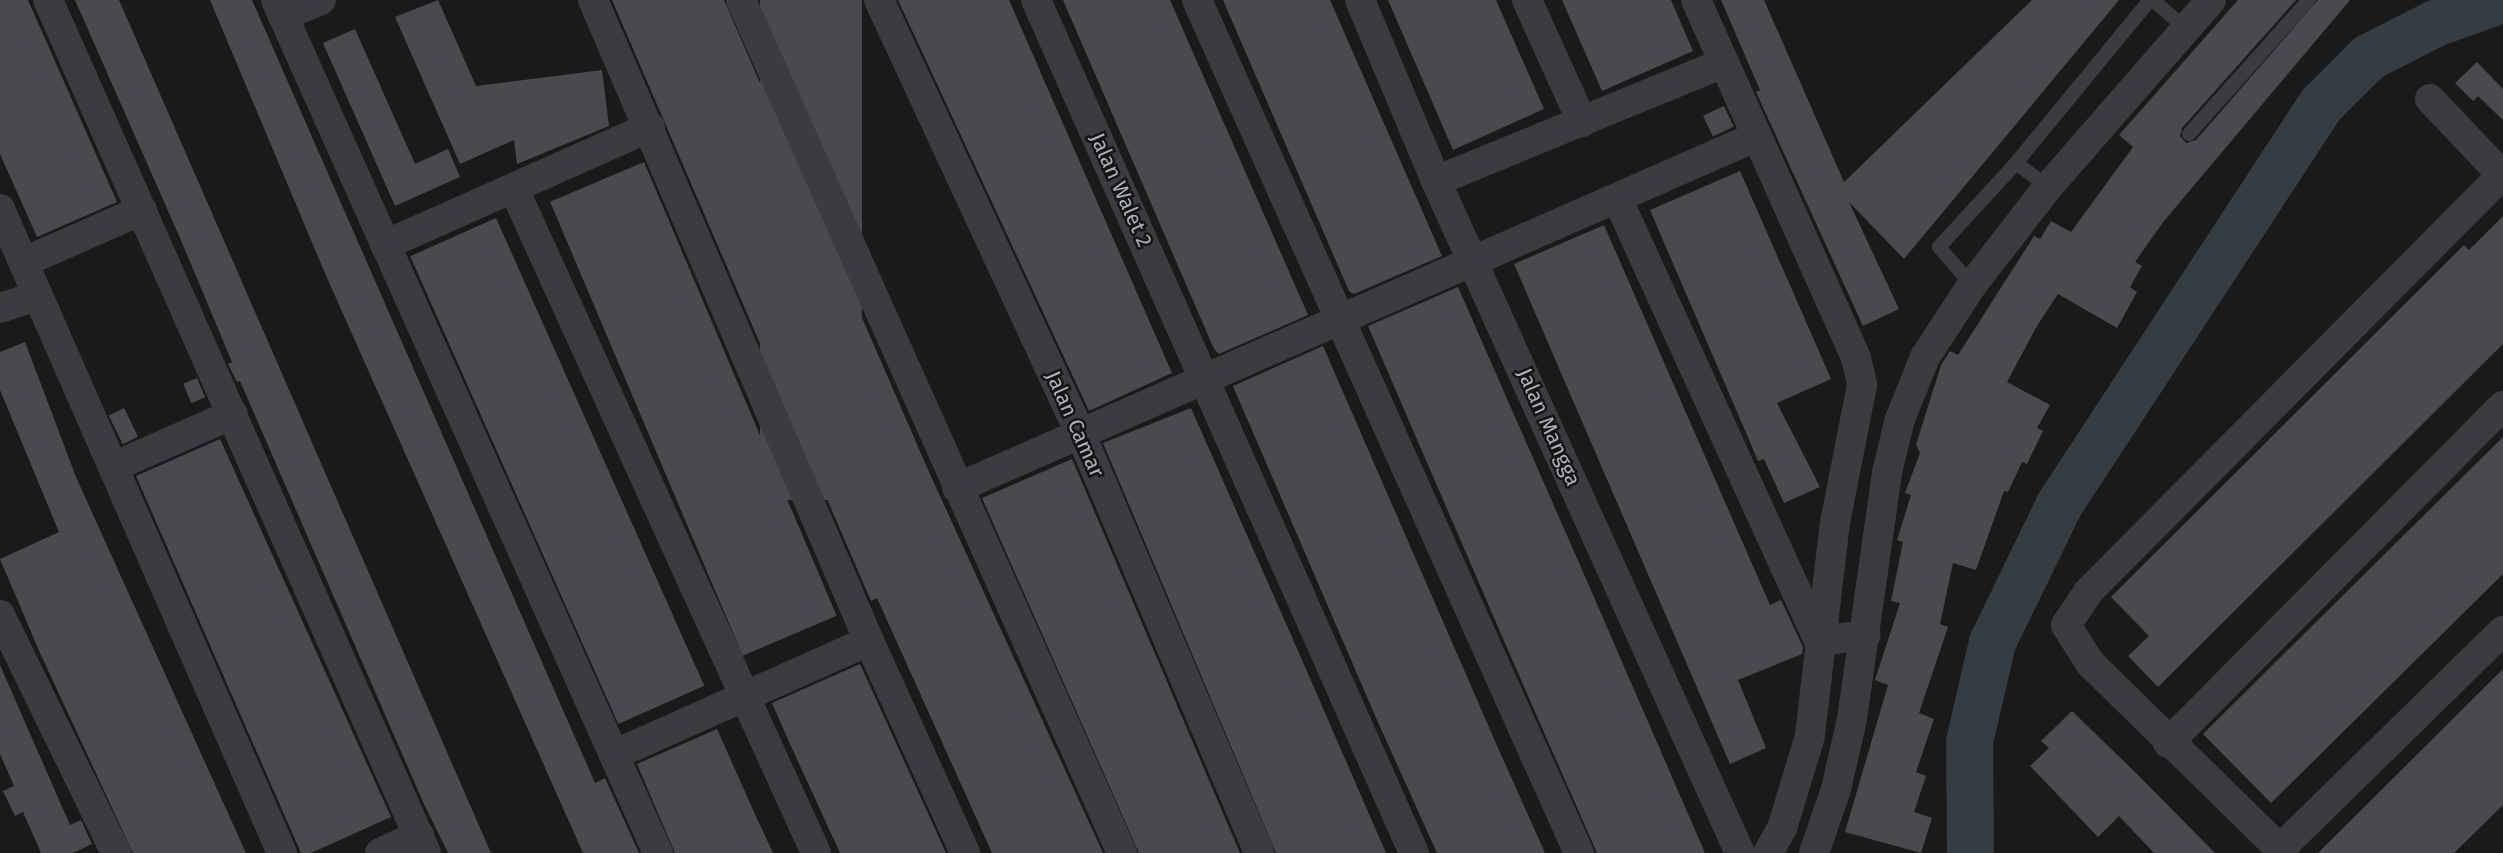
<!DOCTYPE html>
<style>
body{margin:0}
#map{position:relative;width:2503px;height:853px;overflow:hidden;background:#1a1a1b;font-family:"Fira Sans",sans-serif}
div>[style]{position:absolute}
.river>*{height:47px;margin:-23.5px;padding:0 23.5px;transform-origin:23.5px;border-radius:23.5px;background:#353d43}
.building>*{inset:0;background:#494a4d;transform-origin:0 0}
.lane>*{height:14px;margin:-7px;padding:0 7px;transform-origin:7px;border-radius:7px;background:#3b3c40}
.street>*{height:30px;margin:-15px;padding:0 15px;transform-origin:15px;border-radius:15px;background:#3b3c40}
span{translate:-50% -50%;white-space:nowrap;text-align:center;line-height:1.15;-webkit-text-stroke:5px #151516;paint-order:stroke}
.street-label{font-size:21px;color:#aeb2b9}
</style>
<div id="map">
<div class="river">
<div style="left:1970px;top:853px;width:112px;rotate:-90.5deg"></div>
<div style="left:1969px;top:741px;width:102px;rotate:-76.9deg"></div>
<div style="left:1992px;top:642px;width:153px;rotate:-64.1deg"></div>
<div style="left:2059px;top:504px;width:478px;rotate:-56.8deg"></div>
<div style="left:2321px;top:104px;width:66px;rotate:-45deg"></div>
<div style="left:2368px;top:57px;width:75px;rotate:-26.9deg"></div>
<div style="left:2435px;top:23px;width:68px;rotate:-19.8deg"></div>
</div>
<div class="building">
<div style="clip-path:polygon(0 0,28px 0,117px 202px,37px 237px,0 154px)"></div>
<div style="clip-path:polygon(75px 0,119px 0,491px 853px,448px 853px,423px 802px,240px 381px,237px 382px,228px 364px,232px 362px,180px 238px)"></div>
<div style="clip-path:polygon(210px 0,252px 0,595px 783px,605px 778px,639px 853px,583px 853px,324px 271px)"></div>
<div style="clip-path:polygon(438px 0,476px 86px,602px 70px,609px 126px,517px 164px,514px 140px,460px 164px,395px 17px)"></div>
<div style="clip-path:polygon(612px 0,724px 0,929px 472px,1103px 853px,992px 853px,877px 598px,871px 601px)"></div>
<div style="left:760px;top:0;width:102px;height:500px"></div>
<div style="clip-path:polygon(898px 0,1009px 0,1172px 373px,1089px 411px)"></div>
<div style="clip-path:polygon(1063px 0,1170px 0,1308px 315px,1219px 354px,1214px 349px)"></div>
<div style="clip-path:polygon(1223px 0,1330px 0,1442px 256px,1354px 294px,1349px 291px)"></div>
<div style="clip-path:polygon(1388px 0,1496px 0,1544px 109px,1453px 150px)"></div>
<div style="clip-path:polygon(1562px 0,1671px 0,1693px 51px,1602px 91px)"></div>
<div style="clip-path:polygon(1721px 0,1764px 0,1844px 182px,1841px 185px,2032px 0,2119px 0,1904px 259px,1849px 202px,1899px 309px,1863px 326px,1756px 92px,1760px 90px)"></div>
<div style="clip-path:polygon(2238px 0,2296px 0,2182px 128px,2180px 136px,2186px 143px,2196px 140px,2318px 0,2350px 0,2164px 221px,2135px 262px,2142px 266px,2130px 287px,2137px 292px,2117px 328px,2058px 294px,2037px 326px,2007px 382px,2050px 405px,2037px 428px,2043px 431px,2027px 464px,2022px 462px,2008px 492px,2004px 491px,1976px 570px,1953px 563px,1940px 624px,1948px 627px,1919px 713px,1934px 719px,1916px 772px,1926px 776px,1914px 812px,1932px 818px,1921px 853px,1845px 832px,1888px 685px,1875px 680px,1900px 603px,1891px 601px,1903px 542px,1897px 540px,1911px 495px,1905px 493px,1920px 453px,1916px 445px,1941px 365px,1950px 351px,1958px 355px,2034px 236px,2040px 239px,2051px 221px,2071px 232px,2133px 147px,2119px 135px)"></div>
<div style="clip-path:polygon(355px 29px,415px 164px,448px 149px,460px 177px,395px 206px,323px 43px)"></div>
<div style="clip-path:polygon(2477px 62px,2503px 89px,2503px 120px,2478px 96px,2473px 101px,2455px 83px)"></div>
<div style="left:1724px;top:106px;width:23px;height:23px;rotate:65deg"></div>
<div style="left:644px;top:162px;width:493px;height:102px;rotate:67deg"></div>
<div style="clip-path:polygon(1740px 171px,1831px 379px,1777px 403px,1820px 487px,1784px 503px,1764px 459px,1758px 461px,1750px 442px,1650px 210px)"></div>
<div style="clip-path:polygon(2503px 216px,2503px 344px,2158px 687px,2128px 656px,2149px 636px,2111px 597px,2464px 245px,2469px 250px)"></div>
<div style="left:496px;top:218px;width:512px;height:94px;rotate:66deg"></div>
<div style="clip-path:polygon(1604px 225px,1770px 605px,1781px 600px,1803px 647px,1802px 654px,1738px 680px,1766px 748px,1730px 764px,1514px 264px)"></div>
<div style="clip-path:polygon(1458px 287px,1583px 572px,1705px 853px,1597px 853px,1511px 657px,1368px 326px)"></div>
<div style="clip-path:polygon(25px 342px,76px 477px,246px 853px,133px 853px,40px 653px,0 559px,59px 532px,0 390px,0 352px)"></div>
<div style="clip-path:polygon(1323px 346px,1495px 741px,1545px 853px,1437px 853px,1377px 720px,1233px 386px)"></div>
<div style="left:197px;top:378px;width:21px;height:15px;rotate:67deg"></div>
<div style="left:124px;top:408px;width:32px;height:17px;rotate:64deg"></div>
<div style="clip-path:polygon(1191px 408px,1302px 660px,1386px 853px,1276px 853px,1103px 443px)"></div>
<div style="clip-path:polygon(2503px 437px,2503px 574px,2271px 803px,2203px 734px)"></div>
<div style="clip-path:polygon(220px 439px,391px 817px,311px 853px,301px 853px,136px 476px)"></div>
<div style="clip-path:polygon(1072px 459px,1240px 853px,1139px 853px,982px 498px)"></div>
<div style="clip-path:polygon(860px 664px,946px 853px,840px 853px,790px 744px,772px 703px)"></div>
<div style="clip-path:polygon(0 665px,70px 825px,81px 820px,92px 844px,73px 853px,41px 853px,23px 812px,15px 816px,3px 791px,14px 786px,0 754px)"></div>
<div style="clip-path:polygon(2503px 669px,2503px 805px,2454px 853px,2318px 853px)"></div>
<div style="clip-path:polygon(2072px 711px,2137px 774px,2215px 853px,2154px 853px,2119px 816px,2098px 837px,2030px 766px,2049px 748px,2041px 741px)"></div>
<div style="clip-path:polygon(717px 729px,754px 812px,773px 853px,675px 853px,637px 764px)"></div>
</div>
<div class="lane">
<div style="left:2153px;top:0;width:44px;rotate:41.3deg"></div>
<div style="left:2189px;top:134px;width:180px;rotate:-48.2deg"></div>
<div style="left:2048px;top:187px;width:40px;rotate:-143deg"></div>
<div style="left:2016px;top:163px;width:211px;rotate:-50.6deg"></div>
<div style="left:1972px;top:285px;width:50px;rotate:-131deg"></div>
<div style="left:1939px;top:247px;width:114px;rotate:-47.5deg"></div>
</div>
<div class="street">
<div style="left:48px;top:0;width:933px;rotate:66.1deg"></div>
<div style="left:276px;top:0;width:935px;rotate:65.88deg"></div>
<div style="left:593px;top:0;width:698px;rotate:66.7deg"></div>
<div style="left:869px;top:641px;width:233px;rotate:65.6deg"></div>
<div style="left:741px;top:0;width:934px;rotate:65.93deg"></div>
<div style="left:879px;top:0;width:480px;rotate:65.1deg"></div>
<div style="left:1081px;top:435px;width:454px;rotate:66.9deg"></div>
<div style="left:1036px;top:0;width:933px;rotate:66.1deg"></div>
<div style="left:1197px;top:0;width:935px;rotate:65.88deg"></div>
<div style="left:1360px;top:0;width:196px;rotate:67.2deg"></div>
<div style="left:1436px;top:181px;width:738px;rotate:65.66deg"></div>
<div style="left:1527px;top:0;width:134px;rotate:65.7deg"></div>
<div style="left:1696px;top:0;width:392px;rotate:65.9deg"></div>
<div style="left:1856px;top:358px;width:28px;rotate:77deg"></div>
<div style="left:1862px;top:385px;width:140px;rotate:101.1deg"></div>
<div style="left:1835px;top:522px;width:215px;rotate:96.7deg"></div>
<div style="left:1810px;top:736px;width:96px;rotate:106.9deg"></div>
<div style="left:1782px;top:828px;width:29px;rotate:119deg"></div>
<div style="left:283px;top:16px;width:41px;rotate:-22.8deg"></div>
<div style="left:2430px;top:99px;width:106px;rotate:46.5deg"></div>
<div style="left:1436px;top:181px;width:311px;rotate:-22.3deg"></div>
<div style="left:514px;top:189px;width:729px;rotate:65.54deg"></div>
<div style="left:1618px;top:200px;width:485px;rotate:65.5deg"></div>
<div style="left:1819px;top:641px;width:47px;rotate:-7.3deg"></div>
<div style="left:0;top:209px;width:703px;rotate:66.35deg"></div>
<div style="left:385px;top:245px;width:290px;rotate:-24deg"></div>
<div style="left:24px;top:262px;width:129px;rotate:-23.8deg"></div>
<div style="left:0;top:308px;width:38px;rotate:-18deg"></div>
<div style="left:113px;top:467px;width:131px;rotate:-23.8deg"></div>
<div style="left:957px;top:488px;width:872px;rotate:-23.74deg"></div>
<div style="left:0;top:615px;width:265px;rotate:64deg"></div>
<div style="left:2168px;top:743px;width:475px;rotate:-45.2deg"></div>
<div style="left:616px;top:754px;width:277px;rotate:-24.1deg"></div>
<div style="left:2280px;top:849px;width:312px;rotate:-44.4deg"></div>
<div style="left:380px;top:853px;width:43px;rotate:-24.8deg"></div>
<div style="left:1814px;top:853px;width:68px;rotate:-71deg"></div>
<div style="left:1836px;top:789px;width:72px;rotate:-77.1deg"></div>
<div style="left:1852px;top:719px;width:249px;rotate:-81.9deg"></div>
<div style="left:1887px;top:472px;width:55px;rotate:-76.2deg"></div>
<div style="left:1900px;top:419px;width:67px;rotate:-68deg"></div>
<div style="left:1925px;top:357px;width:86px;rotate:-56.9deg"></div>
<div style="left:1972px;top:285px;width:124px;rotate:-52.2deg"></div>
<div style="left:2048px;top:187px;width:248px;rotate:-48.9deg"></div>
<div style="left:2284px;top:853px;width:272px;rotate:-135.6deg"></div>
<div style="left:2090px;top:663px;width:45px;rotate:-122.3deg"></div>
<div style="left:2066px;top:625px;width:40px;rotate:-56deg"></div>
<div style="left:2088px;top:592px;width:588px;rotate:-45.21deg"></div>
</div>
<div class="street-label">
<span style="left:1121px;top:190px;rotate:66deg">Jalan Walet 2</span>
<span style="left:1075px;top:424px;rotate:66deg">Jalan Camar</span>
<span style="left:1549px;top:427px;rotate:66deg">Jalan Mangga</span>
</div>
</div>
